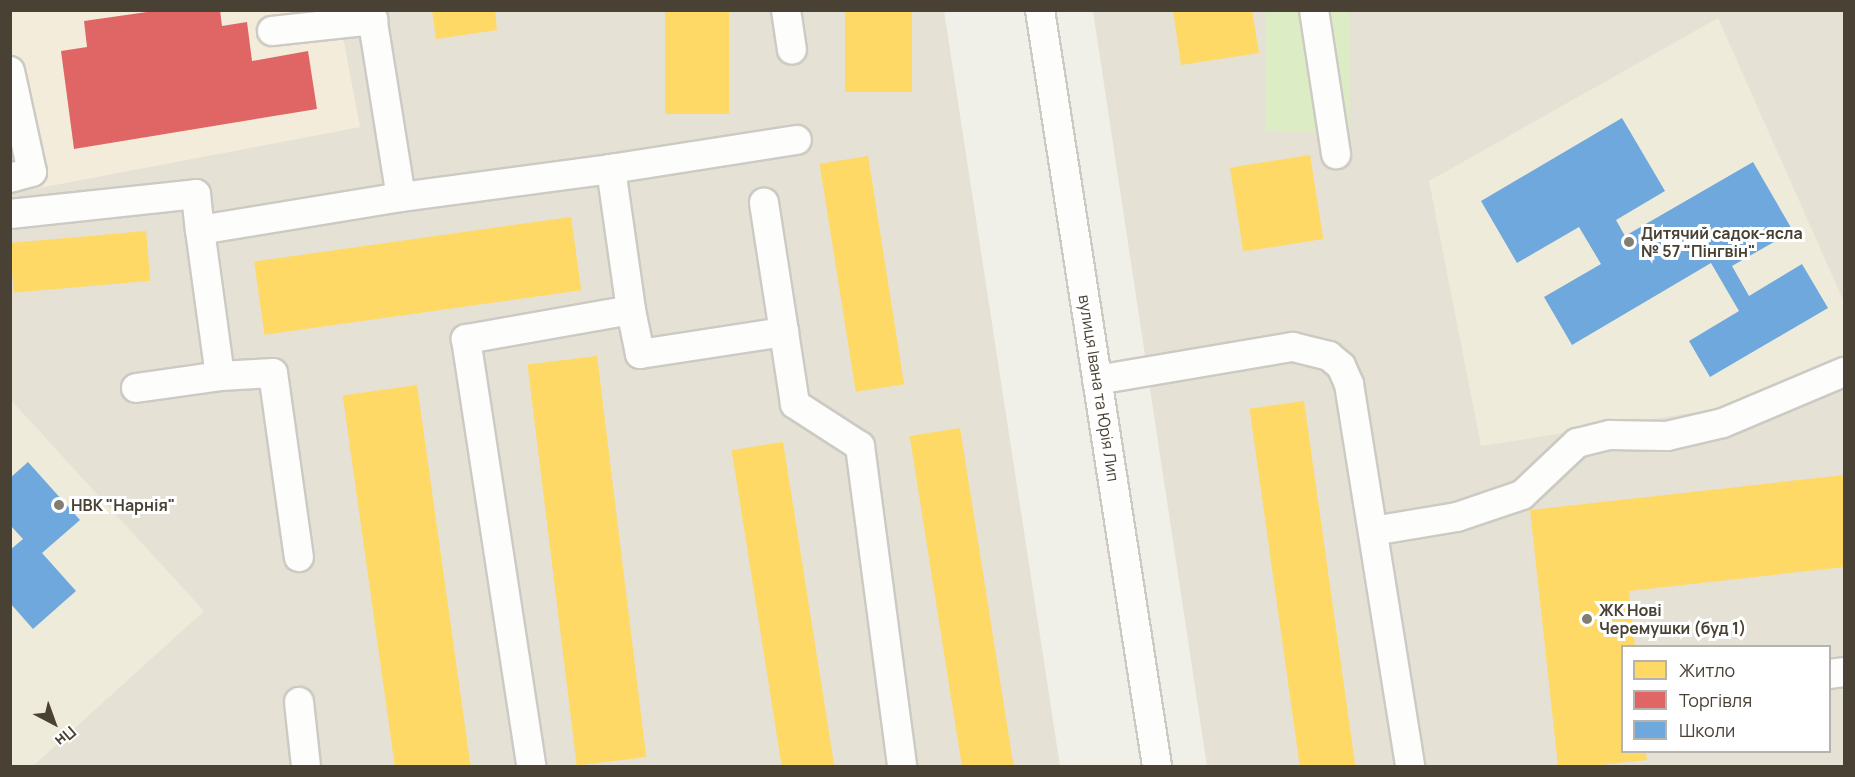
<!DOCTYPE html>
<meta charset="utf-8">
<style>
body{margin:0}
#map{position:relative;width:1855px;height:777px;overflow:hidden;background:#f0efe8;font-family:Manrope,sans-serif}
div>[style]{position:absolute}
.residential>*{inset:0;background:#e5e1d5}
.commercial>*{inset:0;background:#f4ecda}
.education>*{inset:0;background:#efebda}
.green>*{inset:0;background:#dcedc6;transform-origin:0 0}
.homes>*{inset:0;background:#ffd966;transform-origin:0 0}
.shops>*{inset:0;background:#e06666}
.schools>*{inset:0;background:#6fa8dc}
.roads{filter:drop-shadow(2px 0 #cccac3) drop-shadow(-2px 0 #cccac3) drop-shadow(0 2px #cccac3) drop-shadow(0 -2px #cccac3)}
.minor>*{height:28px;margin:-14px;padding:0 14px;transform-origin:14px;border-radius:14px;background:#fdfdfc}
.dots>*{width:16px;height:16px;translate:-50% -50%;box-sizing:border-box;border:3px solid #fff;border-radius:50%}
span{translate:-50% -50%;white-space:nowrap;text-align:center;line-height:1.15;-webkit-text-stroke:6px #fff;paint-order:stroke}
.poi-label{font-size:16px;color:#484134;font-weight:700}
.left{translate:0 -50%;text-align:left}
.street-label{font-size:16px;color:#484134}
.frame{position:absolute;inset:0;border:12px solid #484134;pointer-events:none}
.legend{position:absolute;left:1621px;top:645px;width:210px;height:108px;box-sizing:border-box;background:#fff;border:2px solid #b6b3ae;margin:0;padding:8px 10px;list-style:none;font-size:18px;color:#484134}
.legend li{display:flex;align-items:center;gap:12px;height:30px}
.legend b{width:30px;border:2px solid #b6b3ae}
.north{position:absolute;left:24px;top:693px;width:60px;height:60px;-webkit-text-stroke:4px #fff;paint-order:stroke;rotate:139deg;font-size:16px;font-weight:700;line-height:24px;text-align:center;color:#484134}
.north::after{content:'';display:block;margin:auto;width:21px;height:27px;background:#484134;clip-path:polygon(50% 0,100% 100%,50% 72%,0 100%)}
</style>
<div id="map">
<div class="residential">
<div style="clip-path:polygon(338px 11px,944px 11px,1060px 766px,11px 766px,10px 159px,17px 192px,359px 127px)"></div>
<div style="clip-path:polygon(evenodd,1093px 11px,1844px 11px,1844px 766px,1207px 766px,1093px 11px,1622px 646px,1830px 646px,1830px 752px,1622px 752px,1622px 646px)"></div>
</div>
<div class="commercial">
<div style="clip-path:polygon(10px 11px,338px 11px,360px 127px,17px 192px,10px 159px)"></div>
</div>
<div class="education">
<div style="clip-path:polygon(1718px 18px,1844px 302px,1844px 389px,1481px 446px,1429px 181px)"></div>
<div style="clip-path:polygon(10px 399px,204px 611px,33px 766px,11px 766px)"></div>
</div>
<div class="green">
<div style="left:1265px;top:11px;width:84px;height:121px"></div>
</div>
<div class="homes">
<div style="clip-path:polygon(432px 10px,495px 10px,497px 30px,436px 39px)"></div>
<div style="left:665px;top:10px;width:64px;height:104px"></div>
<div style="left:845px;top:10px;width:67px;height:82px"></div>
<div style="clip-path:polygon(1173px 10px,1252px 10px,1259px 53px,1181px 65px)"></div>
<div style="left:1310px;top:155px;width:85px;height:81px;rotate:81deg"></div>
<div style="left:868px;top:156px;width:231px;height:49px;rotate:81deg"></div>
<div style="left:571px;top:217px;width:74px;height:320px;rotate:82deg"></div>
<div style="left:146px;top:231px;width:50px;height:137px;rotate:85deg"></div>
<div style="left:597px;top:356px;width:404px;height:70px;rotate:83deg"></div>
<div style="left:417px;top:385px;width:385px;height:75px;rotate:82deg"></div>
<div style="left:1304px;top:401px;width:369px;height:55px;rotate:82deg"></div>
<div style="left:960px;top:428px;width:342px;height:51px;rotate:81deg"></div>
<div style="left:783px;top:442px;width:328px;height:52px;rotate:81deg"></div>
<div style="clip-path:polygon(1844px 475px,1844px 567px,1629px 591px,1635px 646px,1622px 646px,1622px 752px,1646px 752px,1647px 760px,1590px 766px,1558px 766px,1530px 510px)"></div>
</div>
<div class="shops">
<div style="clip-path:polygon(161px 10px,220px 10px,222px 26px,247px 22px,252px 61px,308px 51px,317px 109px,74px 149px,61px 51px,87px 47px,84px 21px)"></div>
</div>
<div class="schools">
<div style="clip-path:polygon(1622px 118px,1665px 191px,1616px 220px,1625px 236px,1753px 162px,1793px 231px,1732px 266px,1749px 296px,1802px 264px,1828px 308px,1710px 377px,1689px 341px,1739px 311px,1711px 263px,1572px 345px,1544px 297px,1601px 264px,1579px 227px,1517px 263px,1481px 201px)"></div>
<div style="clip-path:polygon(28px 462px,80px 520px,42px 553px,76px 591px,33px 629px,10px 603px,10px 550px,23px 539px,10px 525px,10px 478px)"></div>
</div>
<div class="roads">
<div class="minor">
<div style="left:371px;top:10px;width:189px;rotate:80.9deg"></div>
<div style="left:786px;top:10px;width:40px;rotate:81.5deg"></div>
<div style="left:1040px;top:10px;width:765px;rotate:81.2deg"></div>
<div style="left:1314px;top:10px;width:146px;rotate:81.3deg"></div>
<div style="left:272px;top:31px;width:102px;rotate:-6.2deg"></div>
<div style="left:10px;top:71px;width:103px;rotate:77.7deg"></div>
<div style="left:32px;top:172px;width:23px;rotate:165deg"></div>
<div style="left:611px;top:169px;width:188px;rotate:-8.9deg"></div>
<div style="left:10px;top:214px;width:187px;rotate:-6.1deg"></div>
<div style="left:196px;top:194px;width:36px;rotate:84deg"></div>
<div style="left:200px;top:230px;width:204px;rotate:-9.3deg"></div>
<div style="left:401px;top:197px;width:212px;rotate:-7.6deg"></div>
<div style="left:611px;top:169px;width:142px;rotate:81.9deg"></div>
<div style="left:631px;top:310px;width:168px;rotate:170deg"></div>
<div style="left:466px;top:339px;width:432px;rotate:81.3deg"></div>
<div style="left:631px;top:310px;width:45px;rotate:78.4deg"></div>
<div style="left:640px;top:354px;width:146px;rotate:-8.7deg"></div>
<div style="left:784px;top:332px;width:131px;rotate:-98.8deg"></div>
<div style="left:784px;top:332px;width:73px;rotate:81.3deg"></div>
<div style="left:795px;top:404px;width:77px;rotate:32.9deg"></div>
<div style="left:860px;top:446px;width:323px;rotate:82.5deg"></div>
<div style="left:220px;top:376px;width:53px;rotate:-3.2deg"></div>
<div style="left:273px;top:373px;width:186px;rotate:82deg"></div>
<div style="left:1097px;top:380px;width:199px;rotate:-9.6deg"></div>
<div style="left:1293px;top:347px;width:37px;rotate:14deg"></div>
<div style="left:1329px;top:356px;width:16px;rotate:40deg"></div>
<div style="left:1341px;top:366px;width:20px;rotate:66deg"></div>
<div style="left:1349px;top:384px;width:387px;rotate:80.9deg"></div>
<div style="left:136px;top:388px;width:85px;rotate:-8.1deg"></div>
<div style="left:220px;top:376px;width:147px;rotate:-97.8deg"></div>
<div style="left:1373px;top:531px;width:85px;rotate:-9.5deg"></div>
<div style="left:1457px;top:517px;width:69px;rotate:-18.7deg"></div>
<div style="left:1522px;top:495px;width:76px;rotate:-43.4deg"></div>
<div style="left:1577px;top:443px;width:34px;rotate:-14deg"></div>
<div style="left:1610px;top:435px;width:57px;rotate:1deg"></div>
<div style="left:1667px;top:436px;width:57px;rotate:-13.1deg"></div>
<div style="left:1723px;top:423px;width:131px;rotate:-22.9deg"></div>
<div style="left:1830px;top:674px;width:14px;rotate:-8deg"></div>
<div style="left:299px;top:702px;width:64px;rotate:83.8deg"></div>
</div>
</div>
<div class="dots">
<div style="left:1629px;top:242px;background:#837e73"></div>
<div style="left:59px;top:505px;background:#837e73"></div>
<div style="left:1587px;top:619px;background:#837e73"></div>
</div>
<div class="poi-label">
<span class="left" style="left:1641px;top:242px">Дитячий садок-ясла<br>№ 57 "Пінгвін"</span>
<span class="left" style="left:71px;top:505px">НВК "Нарнія"</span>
<span class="left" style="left:1599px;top:619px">ЖК Нові<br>Черемушки (буд 1)</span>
</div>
<div class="street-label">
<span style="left:1099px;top:388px;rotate:81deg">вулиця Івана та Юрія Лип</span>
</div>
<div class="frame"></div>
<ul class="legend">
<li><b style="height:16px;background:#ffd966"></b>Житло</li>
<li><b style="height:16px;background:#e06666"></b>Торгівля</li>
<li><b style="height:16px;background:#6fa8dc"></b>Школи</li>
</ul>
<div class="north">Пн</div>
</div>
